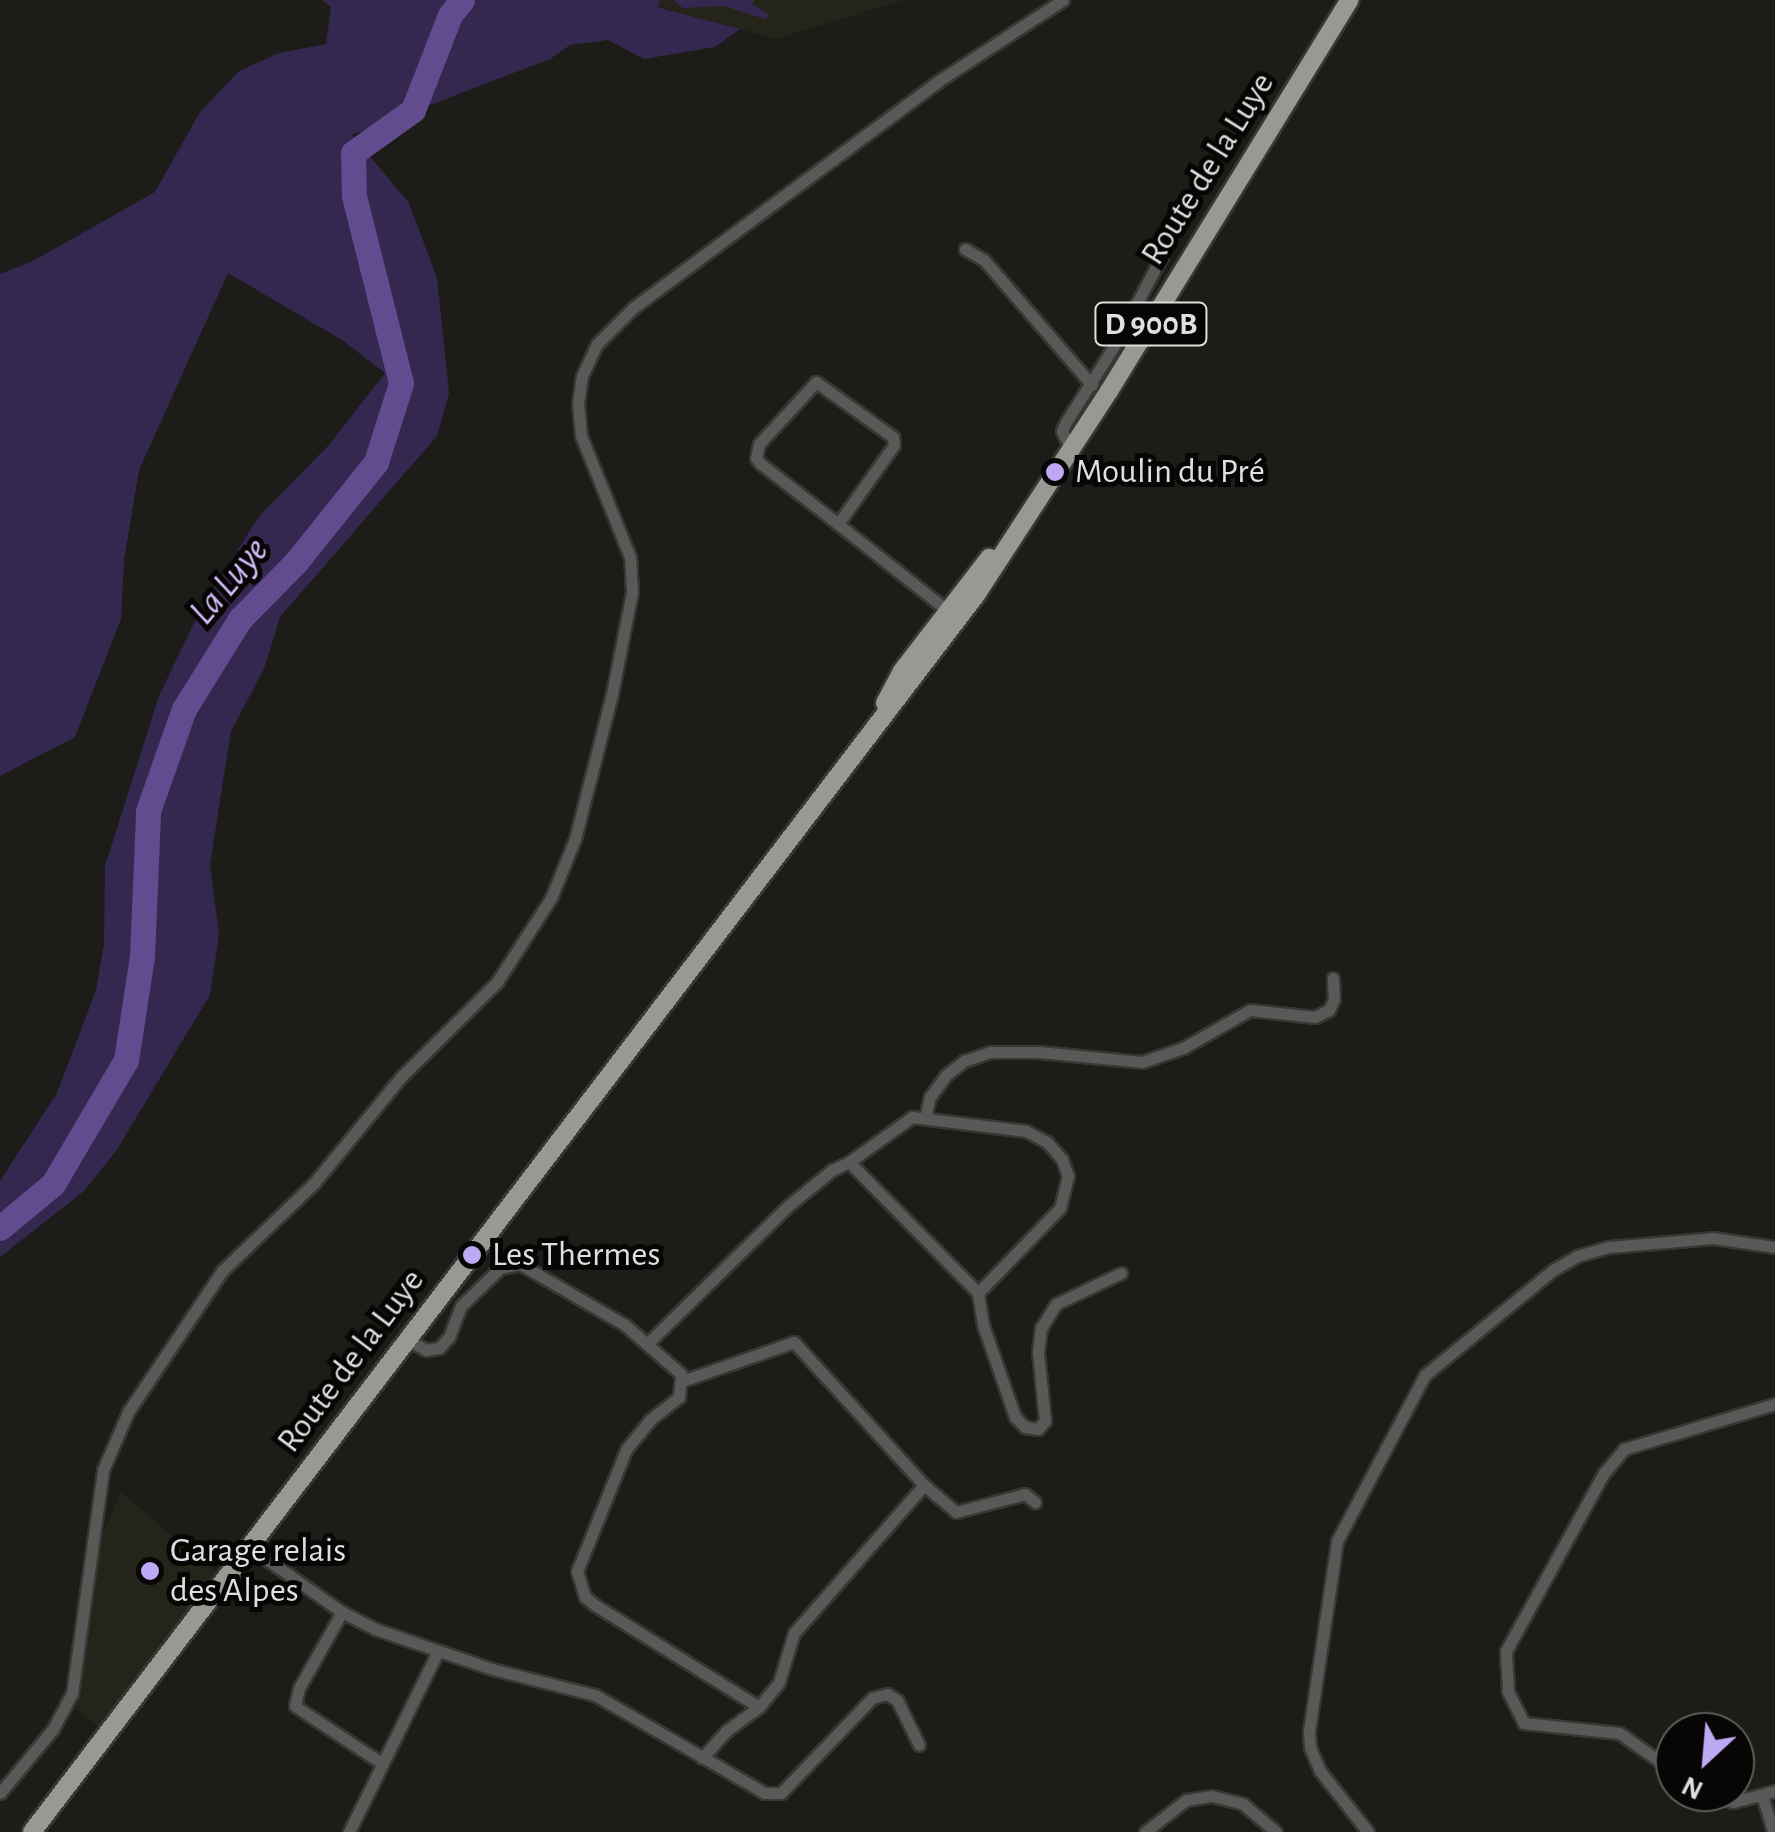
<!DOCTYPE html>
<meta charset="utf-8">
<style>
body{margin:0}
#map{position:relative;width:1775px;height:1832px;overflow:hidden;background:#1c1c18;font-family:"Alegreya Sans",sans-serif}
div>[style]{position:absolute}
.built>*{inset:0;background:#25241b}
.green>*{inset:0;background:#352850}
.river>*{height:25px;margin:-12.5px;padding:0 12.5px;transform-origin:12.5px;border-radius:12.5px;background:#624c8f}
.roads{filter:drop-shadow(2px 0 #373734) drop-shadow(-2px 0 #373734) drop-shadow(0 2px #373734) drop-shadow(0 -2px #373734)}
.street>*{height:11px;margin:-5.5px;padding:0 5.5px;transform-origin:5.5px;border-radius:5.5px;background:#5a5958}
.primary>*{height:18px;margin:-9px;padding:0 9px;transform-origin:9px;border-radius:9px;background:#989894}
.dots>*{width:28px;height:28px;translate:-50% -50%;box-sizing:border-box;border:5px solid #070605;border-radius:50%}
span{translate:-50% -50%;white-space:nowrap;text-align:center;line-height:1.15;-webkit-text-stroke:10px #070605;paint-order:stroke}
.shield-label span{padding:2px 8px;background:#070605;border:2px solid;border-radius:8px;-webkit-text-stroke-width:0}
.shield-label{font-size:32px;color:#dfdfdd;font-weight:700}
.street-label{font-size:35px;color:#dfdfdd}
.poi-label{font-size:35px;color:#dfdfdd}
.left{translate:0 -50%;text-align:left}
.water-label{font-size:38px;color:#cdbdf7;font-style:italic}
.north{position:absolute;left:1655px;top:1712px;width:100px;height:100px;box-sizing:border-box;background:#070605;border:2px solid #5d5d5b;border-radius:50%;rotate:206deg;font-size:28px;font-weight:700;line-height:40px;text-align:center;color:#dfdfdd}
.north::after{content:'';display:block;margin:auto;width:35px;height:45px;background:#bea9f4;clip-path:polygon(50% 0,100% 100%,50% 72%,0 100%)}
</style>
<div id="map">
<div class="built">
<div style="clip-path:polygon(660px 0,903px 0,776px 39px,656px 6px)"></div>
<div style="clip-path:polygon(121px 1492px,216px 1572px,99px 1727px,76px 1709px,95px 1552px)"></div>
</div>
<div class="green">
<div style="clip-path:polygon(322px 0,660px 0,657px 7px,740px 29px,715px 47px,644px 59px,608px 40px,570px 45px,550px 59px,352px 135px,409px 203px,437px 278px,449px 393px,437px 436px,280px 617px,264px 669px,231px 731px,210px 864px,219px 935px,210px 995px,116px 1151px,84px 1191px,0 1257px,0 1181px,57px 1093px,96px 990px,104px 944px,105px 866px,159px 696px,203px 604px,260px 515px,329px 445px,385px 373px,342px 340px,228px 273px,139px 470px,124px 560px,121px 619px,75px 737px,0 776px,0 274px,31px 262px,155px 192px,200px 112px,239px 71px,279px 53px,326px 44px,331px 7px)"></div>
<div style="clip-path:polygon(673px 0,754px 0,752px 4px,770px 15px,765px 19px,724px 6px,683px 8px)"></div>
</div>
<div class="river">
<div style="left:0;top:1228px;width:69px;rotate:-39.7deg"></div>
<div style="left:53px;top:1184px;width:144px;rotate:-59.5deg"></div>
<div style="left:126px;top:1060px;width:104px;rotate:-81.2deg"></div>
<div style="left:142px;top:957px;width:146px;rotate:-87.6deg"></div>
<div style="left:148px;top:811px;width:108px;rotate:-70.6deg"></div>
<div style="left:184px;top:709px;width:106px;rotate:-58.1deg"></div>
<div style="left:240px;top:619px;width:80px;rotate:-45.5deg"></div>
<div style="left:296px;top:562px;width:128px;rotate:-51.3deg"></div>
<div style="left:376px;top:462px;width:83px;rotate:-72.4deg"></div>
<div style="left:401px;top:383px;width:193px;rotate:-104.1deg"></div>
<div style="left:354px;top:196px;width:43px;rotate:-91.3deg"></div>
<div style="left:353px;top:153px;width:74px;rotate:-35.6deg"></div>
<div style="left:413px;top:110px;width:102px;rotate:-68.7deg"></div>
<div style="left:450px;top:15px;width:19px;rotate:-51deg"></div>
</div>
<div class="roads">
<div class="street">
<div style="left:965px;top:249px;width:22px;rotate:30deg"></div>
<div style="left:984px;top:260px;width:165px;rotate:49.2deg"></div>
<div style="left:1071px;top:449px;width:20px;rotate:-117deg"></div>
<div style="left:1062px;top:431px;width:10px;rotate:-66deg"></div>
<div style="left:1066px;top:422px;width:90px;rotate:-57.7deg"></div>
<div style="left:1114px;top:346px;width:106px;rotate:-62deg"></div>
<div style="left:838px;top:524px;width:97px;rotate:-54.7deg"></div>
<div style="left:894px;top:445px;width:8px;rotate:-97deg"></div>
<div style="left:893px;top:437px;width:95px;rotate:-144.5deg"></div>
<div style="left:816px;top:382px;width:84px;rotate:132.6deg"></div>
<div style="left:759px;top:444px;width:14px;rotate:102deg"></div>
<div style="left:756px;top:458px;width:8px;rotate:50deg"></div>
<div style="left:761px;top:464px;width:98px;rotate:37.9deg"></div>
<div style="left:838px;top:524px;width:127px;rotate:38.3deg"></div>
<div style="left:938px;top:603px;width:16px;rotate:38deg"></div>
<div style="left:925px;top:1118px;width:22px;rotate:-77deg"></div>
<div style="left:930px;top:1097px;width:27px;rotate:-54deg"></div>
<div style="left:946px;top:1075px;width:23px;rotate:-38deg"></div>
<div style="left:964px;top:1061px;width:28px;rotate:-19deg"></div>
<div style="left:990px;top:1052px;width:49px"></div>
<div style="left:1039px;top:1052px;width:103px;rotate:5.5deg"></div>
<div style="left:1142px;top:1062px;width:43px;rotate:-18.9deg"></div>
<div style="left:1183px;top:1048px;width:77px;rotate:-29.6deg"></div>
<div style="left:1250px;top:1010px;width:65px;rotate:6.1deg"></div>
<div style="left:1315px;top:1017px;width:16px;rotate:-27deg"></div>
<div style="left:1329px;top:1010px;width:12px;rotate:-66deg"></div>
<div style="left:1334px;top:999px;width:21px;rotate:-93deg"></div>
<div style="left:849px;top:1162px;width:184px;rotate:45.4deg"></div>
<div style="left:408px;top:1340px;width:21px;rotate:29deg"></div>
<div style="left:426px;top:1350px;width:13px;rotate:-9deg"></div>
<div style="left:439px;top:1348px;width:15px;rotate:-48deg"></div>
<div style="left:449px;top:1337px;width:33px;rotate:-69deg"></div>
<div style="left:461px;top:1306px;width:54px;rotate:-44.3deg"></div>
<div style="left:500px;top:1268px;width:20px;rotate:-11deg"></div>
<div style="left:520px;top:1264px;width:121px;rotate:30.2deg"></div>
<div style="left:625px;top:1325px;width:74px;rotate:41.2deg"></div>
<div style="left:681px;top:1374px;width:23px;rotate:95deg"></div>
<div style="left:679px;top:1397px;width:37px;rotate:142deg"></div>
<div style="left:650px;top:1420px;width:38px;rotate:129deg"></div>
<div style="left:626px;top:1450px;width:131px;rotate:112deg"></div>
<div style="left:577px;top:1571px;width:27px;rotate:73deg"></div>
<div style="left:585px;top:1597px;width:13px;rotate:39deg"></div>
<div style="left:595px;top:1605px;width:193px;rotate:31.9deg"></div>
<div style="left:759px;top:1707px;width:32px;rotate:-51deg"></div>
<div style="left:779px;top:1682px;width:51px;rotate:-73deg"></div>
<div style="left:794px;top:1633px;width:197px;rotate:-48.7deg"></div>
<div style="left:924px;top:1485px;width:193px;rotate:-132.3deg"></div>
<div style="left:794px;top:1342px;width:119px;rotate:160.8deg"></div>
<div style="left:649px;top:1342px;width:194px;rotate:-44.4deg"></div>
<div style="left:788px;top:1206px;width:57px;rotate:-39.3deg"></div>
<div style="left:832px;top:1170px;width:19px;rotate:-25deg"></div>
<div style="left:849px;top:1162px;width:77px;rotate:-35.5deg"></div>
<div style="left:912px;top:1117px;width:115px;rotate:7deg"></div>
<div style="left:1026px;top:1131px;width:24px;rotate:28deg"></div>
<div style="left:1047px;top:1142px;width:23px;rotate:49deg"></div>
<div style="left:1062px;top:1159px;width:18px;rotate:71deg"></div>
<div style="left:1068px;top:1176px;width:33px;rotate:104deg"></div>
<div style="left:1060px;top:1208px;width:118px;rotate:134deg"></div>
<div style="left:978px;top:1293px;width:32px;rotate:81deg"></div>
<div style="left:983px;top:1325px;width:97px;rotate:70.8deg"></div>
<div style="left:1015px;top:1417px;width:14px;rotate:45deg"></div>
<div style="left:1025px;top:1427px;width:13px;rotate:9deg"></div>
<div style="left:1038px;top:1429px;width:11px;rotate:-49deg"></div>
<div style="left:1045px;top:1421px;width:69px;rotate:-95.8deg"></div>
<div style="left:1038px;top:1352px;width:24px;rotate:-83deg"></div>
<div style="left:1041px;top:1328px;width:28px;rotate:-58deg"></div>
<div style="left:1056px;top:1304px;width:72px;rotate:-25.5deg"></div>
<div style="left:924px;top:1485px;width:42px;rotate:40.2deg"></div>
<div style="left:956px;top:1512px;width:71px;rotate:-14.6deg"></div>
<div style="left:1025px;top:1494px;width:13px;rotate:39deg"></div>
<div style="left:249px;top:1547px;width:113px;rotate:35deg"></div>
<div style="left:342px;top:1612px;width:37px;rotate:27deg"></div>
<div style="left:375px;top:1629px;width:124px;rotate:18.9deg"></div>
<div style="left:492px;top:1669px;width:106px;rotate:14.2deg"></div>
<div style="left:595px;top:1695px;width:196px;rotate:30deg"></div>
<div style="left:765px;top:1793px;width:16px"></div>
<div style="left:781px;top:1793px;width:132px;rotate:-46.2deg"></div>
<div style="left:872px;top:1698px;width:16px;rotate:-15deg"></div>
<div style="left:887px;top:1694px;width:12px;rotate:31deg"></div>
<div style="left:897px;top:1700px;width:50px;rotate:63.9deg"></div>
<div style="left:342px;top:1612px;width:87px;rotate:119.5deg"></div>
<div style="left:299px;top:1688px;width:18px;rotate:103deg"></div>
<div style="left:295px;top:1706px;width:105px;rotate:33.4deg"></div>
<div style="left:702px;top:1758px;width:36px;rotate:-48deg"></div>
<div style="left:726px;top:1731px;width:41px;rotate:-36deg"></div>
<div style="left:1675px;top:1772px;width:68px;rotate:-145.1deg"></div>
<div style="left:1619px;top:1733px;width:96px;rotate:-174deg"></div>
<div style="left:1524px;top:1723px;width:36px;rotate:-117deg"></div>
<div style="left:1508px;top:1691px;width:40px;rotate:-92.9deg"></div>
<div style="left:1506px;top:1651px;width:203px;rotate:-61.2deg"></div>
<div style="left:1604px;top:1473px;width:31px;rotate:-50deg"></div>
<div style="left:1624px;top:1449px;width:158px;rotate:-16.6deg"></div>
<div style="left:1704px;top:1792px;width:31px;rotate:19deg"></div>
<div style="left:1733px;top:1802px;width:43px;rotate:-14.7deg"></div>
<div style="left:0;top:1793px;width:83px;rotate:-50.4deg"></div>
<div style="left:53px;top:1729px;width:40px;rotate:-62deg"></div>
<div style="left:72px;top:1694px;width:226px;rotate:-82.1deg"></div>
<div style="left:103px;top:1470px;width:63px;rotate:-66.7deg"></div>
<div style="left:128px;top:1412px;width:169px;rotate:-56.3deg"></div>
<div style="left:222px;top:1271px;width:127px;rotate:-43.7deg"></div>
<div style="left:314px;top:1183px;width:139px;rotate:-50.6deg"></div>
<div style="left:402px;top:1076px;width:134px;rotate:-44.7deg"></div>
<div style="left:497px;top:982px;width:100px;rotate:-57.3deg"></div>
<div style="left:551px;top:898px;width:64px;rotate:-67.9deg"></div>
<div style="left:575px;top:839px;width:150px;rotate:-75.7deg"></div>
<div style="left:612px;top:694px;width:104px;rotate:-78.9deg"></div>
<div style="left:632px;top:592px;width:35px;rotate:-93deg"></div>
<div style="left:630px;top:557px;width:131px;rotate:-112deg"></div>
<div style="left:581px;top:436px;width:32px;rotate:-95deg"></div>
<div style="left:578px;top:404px;width:28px;rotate:-82deg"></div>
<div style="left:582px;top:376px;width:35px;rotate:-65deg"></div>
<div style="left:597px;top:344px;width:51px;rotate:-45deg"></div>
<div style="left:633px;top:308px;width:379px;rotate:-36.6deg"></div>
<div style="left:937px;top:82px;width:150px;rotate:-33.1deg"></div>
<div style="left:1762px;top:1795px;width:39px;rotate:73deg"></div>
<div style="left:349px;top:1832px;width:202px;rotate:-63.8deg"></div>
<div style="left:1145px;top:1832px;width:52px;rotate:-38deg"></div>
<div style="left:1186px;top:1800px;width:26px;rotate:-9deg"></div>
<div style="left:1212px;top:1796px;width:32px;rotate:14deg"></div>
<div style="left:1243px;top:1804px;width:43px;rotate:40.3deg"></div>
<div style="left:1368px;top:1832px;width:78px;rotate:-128.2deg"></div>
<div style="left:1320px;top:1771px;width:26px;rotate:-113deg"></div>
<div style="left:1310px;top:1747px;width:16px;rotate:-94deg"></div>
<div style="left:1309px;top:1731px;width:192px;rotate:-81.6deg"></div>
<div style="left:1337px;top:1541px;width:188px;rotate:-62.1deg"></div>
<div style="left:1425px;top:1375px;width:166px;rotate:-39.4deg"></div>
<div style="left:1553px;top:1270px;width:28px;rotate:-30deg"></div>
<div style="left:1577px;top:1256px;width:33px;rotate:-16deg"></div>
<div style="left:1609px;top:1247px;width:104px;rotate:-4.9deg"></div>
<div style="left:1713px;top:1238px;width:63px;rotate:8.3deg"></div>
</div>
<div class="primary">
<div style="left:885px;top:703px;width:36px;rotate:-62deg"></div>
<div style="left:902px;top:671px;width:143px;rotate:-52.4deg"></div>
<div style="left:32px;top:1832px;width:1556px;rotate:-52.65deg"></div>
<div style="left:976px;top:595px;width:244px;rotate:-56.9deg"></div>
<div style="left:1109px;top:391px;width:459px;rotate:-58.4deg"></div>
</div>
</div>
<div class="dots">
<div style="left:1055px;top:472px;background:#bea9f4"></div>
<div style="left:472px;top:1255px;background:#bea9f4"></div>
<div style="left:150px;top:1571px;background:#bea9f4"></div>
</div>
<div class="shield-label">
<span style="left:1151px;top:324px">D 900B</span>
</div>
<div class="street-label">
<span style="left:1208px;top:169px;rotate:-58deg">Route de la Luye</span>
<span style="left:351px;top:1361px;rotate:-53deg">Route de la Luye</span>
</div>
<div class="poi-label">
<span class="left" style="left:1075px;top:472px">Moulin du Pré</span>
<span class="left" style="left:492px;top:1255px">Les Thermes</span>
<span class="left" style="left:170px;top:1571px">Garage relais<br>des Alpes</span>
</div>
<div class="water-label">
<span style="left:230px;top:582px;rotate:-50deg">La Luye</span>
</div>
<div class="north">N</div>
</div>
